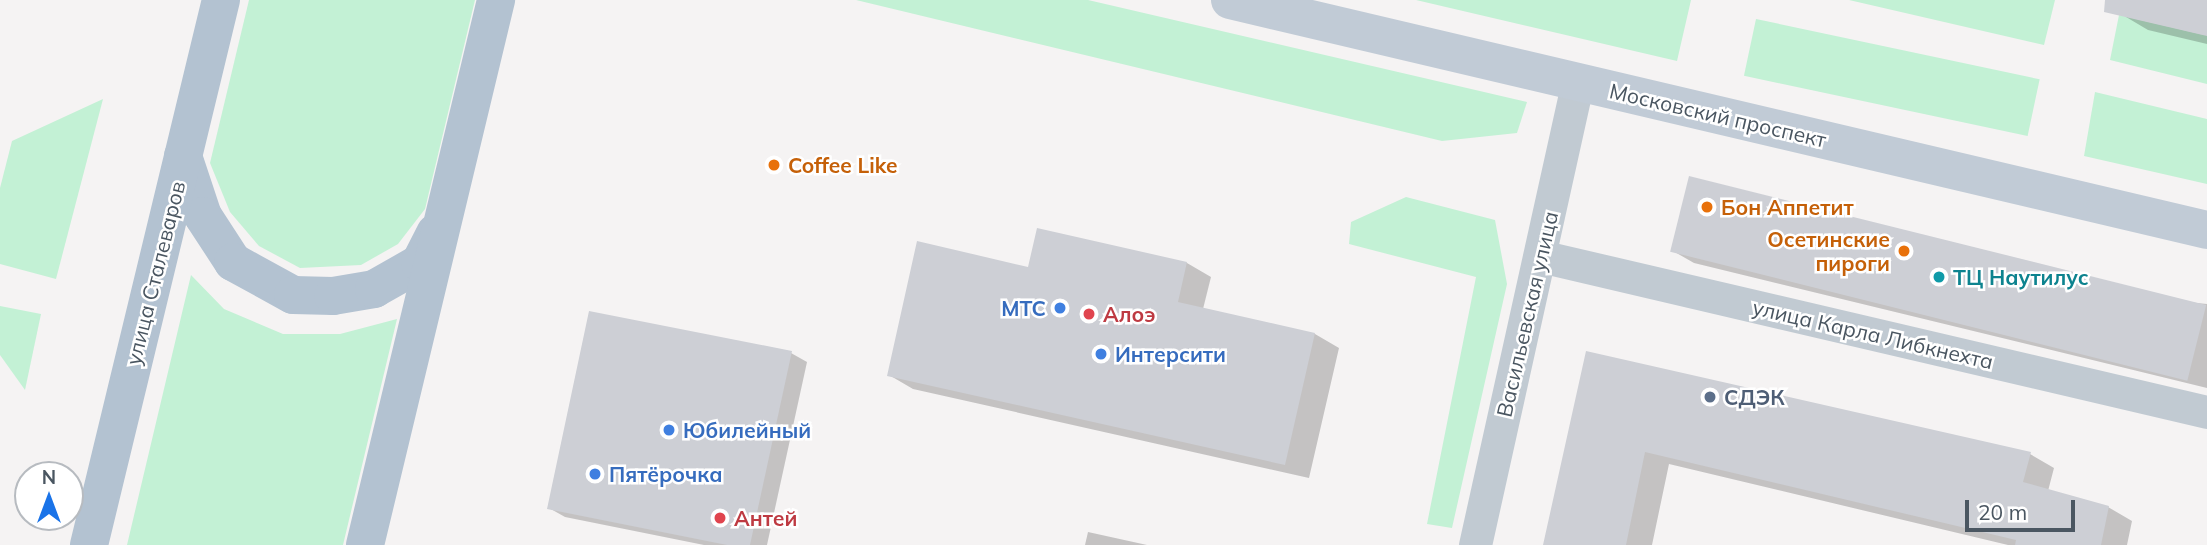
<!DOCTYPE html>
<meta charset="utf-8">
<style>
body{margin:0}
#map{position:relative;width:2207px;height:545px;overflow:hidden;background:#f5f3f3;font-family:Mulish,sans-serif}
div>[style]{position:absolute}
.green>*{inset:0;background:#c3f1d5;transform-origin:0 0}
.shadow>*{inset:0;background:#0003}
.building>*{inset:0;background:#cdcfd5;transform-origin:0 0}
.street>*{height:33px;margin:-16.5px;padding:0 16.5px;transform-origin:16.5px;border-radius:16.5px;background:#c1cad2}
.secondary>*{height:38px;margin:-19px;padding:0 19px;transform-origin:19px;border-radius:19px;background:#c1cbd6}
.primary>*{height:38px;margin:-19px;padding:0 19px;transform-origin:19px;border-radius:19px;background:#b3c2d1}
.dots>*{width:19px;height:19px;translate:-50% -50%;box-sizing:border-box;border:4px solid #fff;border-radius:50%}
span{translate:-50% -50%;white-space:nowrap;text-align:center;line-height:1.15;-webkit-text-stroke:5px #fff;paint-order:stroke}
.street-label{font-size:21px;color:#4a5661}
.food-label{font-size:21px;color:#c56008;font-weight:700}
.left{translate:0 -50%;text-align:left}
.right{translate:-100% -50%;text-align:right}
.culture-label{font-size:21px;color:#0d838f;font-weight:700}
.shop-label{font-size:21px;color:#366cbe;font-weight:700}
.health-label{font-size:21px;color:#be3a42;font-weight:700}
.service-label{font-size:21px;color:#4e5e75;font-weight:700}
.north{position:absolute;left:14px;top:461px;width:70px;height:70px;box-sizing:border-box;background:#fff;border:2px solid #b7bbc0;border-radius:50%;rotate:0deg;font-size:19px;font-weight:700;line-height:28px;text-align:center;color:#4a5661}
.north::after{content:'';display:block;margin:auto;width:24px;height:32px;background:#1a73e8;clip-path:polygon(50% 0,100% 100%,50% 72%,0 100%)}
.scale{position:absolute;left:1965px;top:500px;width:110px;height:32px;box-sizing:border-box;border:4px solid #4a5661;border-top:0;padding-left:9px;font-size:21px;line-height:24px;white-space:nowrap;color:#4a5661;-webkit-text-stroke:5px #fff;paint-order:stroke}
</style>
<div id="map">
<div class="green">
<div style="clip-path:polygon(249px 0,475px 0,425px 209px,398px 244px,361px 265px,300px 268px,259px 246px,230px 212px,210px 163px)"></div>
<div style="clip-path:polygon(856px 0,1088px 0,1527px 102px,1517px 133px,1442px 141px)"></div>
<div style="clip-path:polygon(1416px 0,1691px 0,1677px 61px)"></div>
<div style="clip-path:polygon(1849px 0,2055px 0,2044px 45px)"></div>
<div style="clip-path:polygon(2119px 15px,2204px 35px,2207px 25px,2207px 84px,2110px 60px)"></div>
<div style="left:1756px;top:19px;width:290px;height:58px;rotate:12deg"></div>
<div style="clip-path:polygon(2095px 92px,2207px 119px,2207px 184px,2084px 156px)"></div>
<div style="clip-path:polygon(103px 99px,56px 279px,0 264px,0 188px,12px 141px)"></div>
<div style="clip-path:polygon(1406px 197px,1495px 220px,1507px 284px,1452px 528px,1427px 524px,1476px 277px,1349px 244px,1351px 222px)"></div>
<div style="clip-path:polygon(191px 275px,224px 309px,283px 334px,340px 334px,397px 319px,343px 545px,127px 545px)"></div>
<div style="clip-path:polygon(0 306px,41px 314px,25px 390px,0 355px)"></div>
</div>
<div class="shadow">
<div style="clip-path:polygon(2124px 0,2207px 0,2207px 44px,2148px 30px,2121px 14px)"></div>
<div style="clip-path:polygon(1673px 251px,2207px 304px,2207px 388px,1694px 263px)"></div>
<div style="clip-path:polygon(1187px 263px,1211px 277px,1203px 309px,1315px 334px,1339px 348px,1309px 478px,913px 389px,889px 375px,1029px 269px)"></div>
<div style="clip-path:polygon(791px 353px,807px 362px,767px 545px,704px 545px,565px 517px,549px 508px)"></div>
<div style="clip-path:polygon(1588px 353px,2030px 454px,2054px 468px,2048px 491px,2108px 507px,2132px 521px,2127px 545px,2008px 545px,1669px 464px,1652px 545px,1545px 545px)"></div>
<div style="clip-path:polygon(1088px 532px,1147px 545px,1085px 545px)"></div>
</div>
<div class="building">
<div style="clip-path:polygon(2105px 0,2207px 0,2207px 36px,2104px 12px)"></div>
<div style="left:1689px;top:176px;width:533px;height:78px;rotate:14deg"></div>
<div style="clip-path:polygon(1037px 228px,1187px 262px,1178px 302px,1315px 333px,1285px 465px,887px 376px,917px 241px,1028px 267px)"></div>
<div style="clip-path:polygon(589px 311px,792px 351px,750px 545px,727px 545px,547px 509px)"></div>
<div style="clip-path:polygon(1586px 351px,2031px 452px,2023px 482px,2109px 506px,2101px 545px,2015px 545px,2016px 540px,1645px 452px,1626px 545px,1543px 545px)"></div>
</div>
<div class="street">
<div style="left:1540px;top:256px;width:685px;rotate:13.16deg"></div>
<div style="left:1475px;top:545px;width:474px;rotate:-77.5deg"></div>
</div>
<div class="secondary">
<div style="left:1230px;top:0;width:1004px;rotate:13.25deg"></div>
</div>
<div class="primary">
<div style="left:183px;top:156px;width:63px;rotate:71.6deg"></div>
<div style="left:203px;top:216px;width:55px;rotate:56.9deg"></div>
<div style="left:233px;top:262px;width:68px;rotate:28.8deg"></div>
<div style="left:293px;top:295px;width:40px;rotate:1.4deg"></div>
<div style="left:333px;top:296px;width:42px;rotate:-9.7deg"></div>
<div style="left:374px;top:289px;width:53px;rotate:-29.5deg"></div>
<div style="left:420px;top:263px;width:34px;rotate:-63deg"></div>
<div style="left:89px;top:545px;width:561px;rotate:-76.39deg"></div>
<div style="left:365px;top:545px;width:561px;rotate:-76.48deg"></div>
</div>
<div class="dots">
<div style="left:774px;top:165px;background:#e8710a"></div>
<div style="left:1707px;top:207px;background:#e8710a"></div>
<div style="left:1904px;top:251px;background:#e8710a"></div>
<div style="left:1939px;top:277px;background:#0f9aa8"></div>
<div style="left:1060px;top:308px;background:#3f7fe0"></div>
<div style="left:1089px;top:314px;background:#e0444e"></div>
<div style="left:1101px;top:354px;background:#3f7fe0"></div>
<div style="left:1710px;top:397px;background:#5c6f8a"></div>
<div style="left:669px;top:430px;background:#3f7fe0"></div>
<div style="left:595px;top:474px;background:#3f7fe0"></div>
<div style="left:720px;top:518px;background:#e0444e"></div>
</div>
<div class="street-label">
<span style="left:1718px;top:115px;rotate:13deg">Московский проспект</span>
<span style="left:155px;top:273px;rotate:-76deg">улица Сталеваров</span>
<span style="left:1527px;top:314px;rotate:-77deg">Васильевская улица</span>
<span style="left:1873px;top:334px;rotate:13deg">улица Карла Либкнехта</span>
</div>
<div class="food-label">
<span class="left" style="left:788px;top:165px">Coffee Like</span>
<span class="left" style="left:1721px;top:207px">Бон Аппетит</span>
<span class="right" style="left:1890px;top:251px">Осетинские<br>пироги</span>
</div>
<div class="culture-label">
<span class="left" style="left:1953px;top:277px">ТЦ Наутилус</span>
</div>
<div class="shop-label">
<span class="right" style="left:1046px;top:308px">МТС</span>
<span class="left" style="left:1115px;top:354px">Интерсити</span>
<span class="left" style="left:683px;top:430px">Юбилейный</span>
<span class="left" style="left:609px;top:474px">Пятёрочка</span>
</div>
<div class="health-label">
<span class="left" style="left:1103px;top:314px">Алоэ</span>
<span class="left" style="left:734px;top:518px">Антей</span>
</div>
<div class="service-label">
<span class="left" style="left:1724px;top:397px">СДЭК</span>
</div>
<div class="north">N</div>
<div class="scale">20 m</div>
</div>
